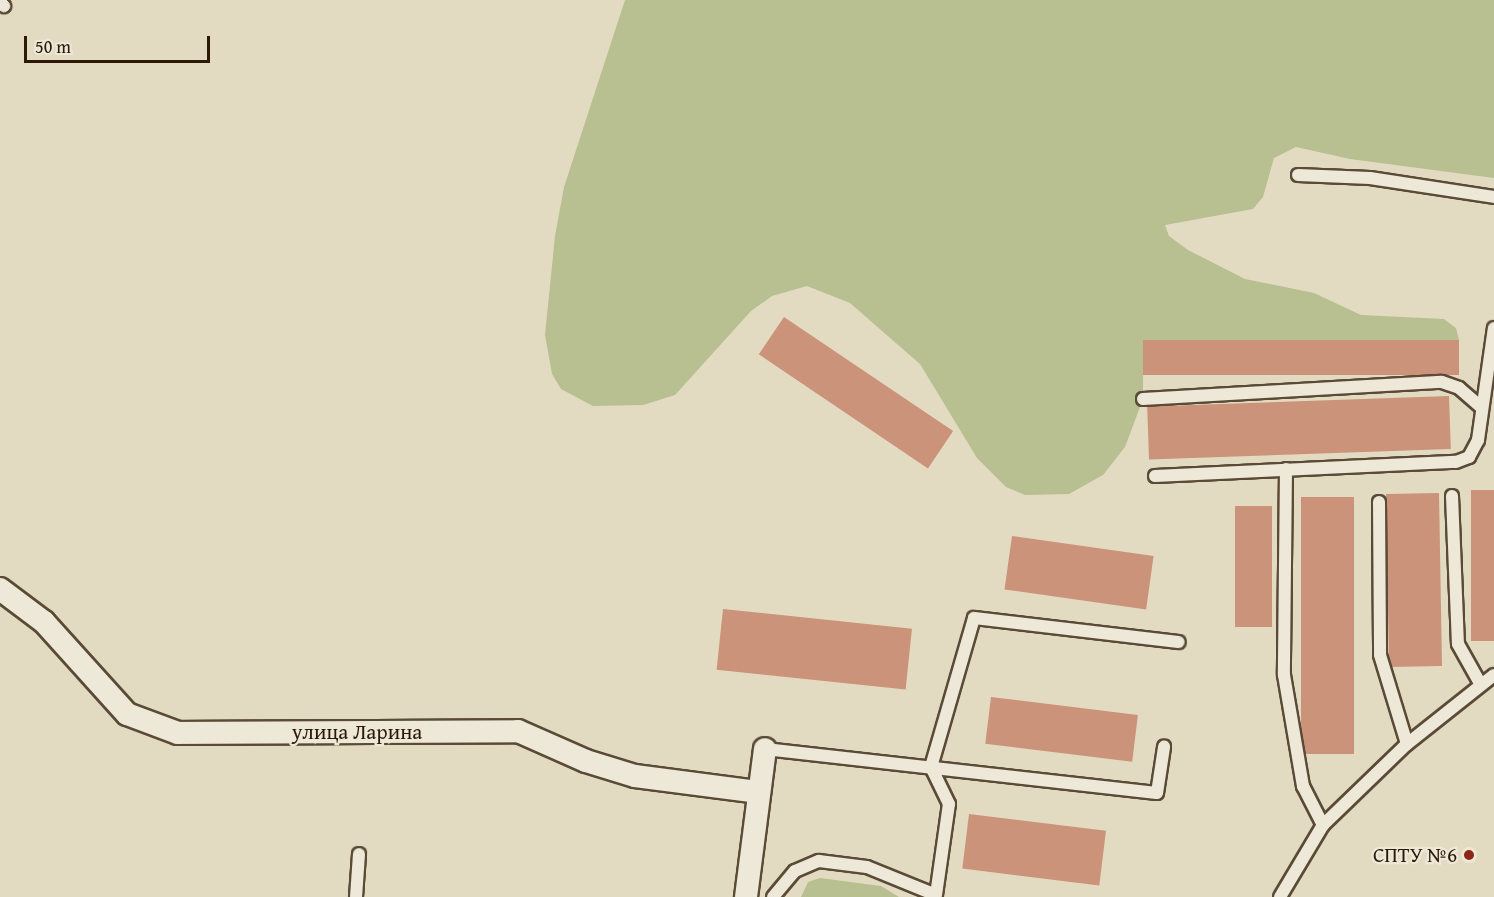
<!DOCTYPE html>
<meta charset="utf-8">
<style>
body{margin:0}
#map{position:relative;width:1494px;height:897px;overflow:hidden;background:#e3dbc1;font-family:"Gentium Book Plus",serif}
div>[style]{position:absolute}
.green>*{inset:0;background:#b8bf90}
.building>*{inset:0;background:#cb9379;transform-origin:0 0}
.roads{filter:drop-shadow(2px 0 #5a4a36) drop-shadow(-2px 0 #5a4a36) drop-shadow(0 2px #5a4a36) drop-shadow(0 -2px #5a4a36)}
.lane>*{height:12px;margin:-6px;padding:0 6px;transform-origin:6px;border-radius:6px;background:#ede8d7}
.street>*{height:22px;margin:-11px;padding:0 11px;transform-origin:11px;border-radius:11px;background:#ede8d7}
.dots>*{width:16px;height:16px;translate:-50% -50%;box-sizing:border-box;border:3px solid #ede8d7;border-radius:50%}
span{translate:-50% -50%;white-space:nowrap;text-align:center;line-height:1.15;-webkit-text-stroke:4.5px #ede8d7;paint-order:stroke}
.street-label{font-size:21px;color:#2d1908}
.poi-label{font-size:21px;color:#2d1908}
.right{translate:-100% -50%;text-align:right}
.scale{position:absolute;left:24px;top:36px;width:186px;height:27px;box-sizing:border-box;border:3px solid #2d1908;border-top:0;padding-left:8px;font-size:18px;line-height:21px;white-space:nowrap;color:#2d1908;-webkit-text-stroke:4px #ede8d7;paint-order:stroke}
</style>
<div id="map">
<div class="green">
<div style="clip-path:polygon(625px 0,1494px 0,1494px 178px,1350px 159px,1296px 147px,1274px 158px,1263px 197px,1253px 209px,1165px 225px,1169px 236px,1188px 250px,1245px 279px,1314px 293px,1361px 315px,1444px 319px,1456px 328px,1459px 340px,1143px 350px,1143px 399px,1125px 447px,1103px 475px,1069px 494px,1025px 495px,1006px 487px,977px 458px,920px 364px,850px 303px,807px 286px,772px 296px,751px 311px,675px 395px,643px 405px,593px 406px,561px 389px,552px 374px,545px 335px,555px 236px,564px 187px)"></div>
<div style="clip-path:polygon(820px 878px,881px 886px,899px 897px,801px 897px,808px 882px)"></div>
</div>
<div class="building">
<div style="left:784px;top:317px;width:204px;height:45px;rotate:34deg"></div>
<div style="left:1459px;top:340px;width:35px;height:316px;rotate:90deg"></div>
<div style="left:1449px;top:396px;width:53px;height:302px;rotate:88deg"></div>
<div style="left:1471px;top:490px;width:23px;height:151px"></div>
<div style="left:1439px;top:493px;width:173px;height:53px;rotate:89deg"></div>
<div style="left:1301px;top:497px;width:53px;height:257px"></div>
<div style="left:1235px;top:506px;width:37px;height:121px"></div>
<div style="left:1012px;top:536px;width:143px;height:54px;rotate:8deg"></div>
<div style="left:723px;top:609px;width:190px;height:61px;rotate:6deg"></div>
<div style="left:991px;top:697px;width:148px;height:47px;rotate:7deg"></div>
<div style="left:969px;top:814px;width:138px;height:55px;rotate:7deg"></div>
</div>
<div class="roads">
<div class="lane">
<div style="left:0;top:2px;width:6px;rotate:45deg"></div>
<div style="left:1298px;top:175px;width:72px;rotate:2.4deg"></div>
<div style="left:1370px;top:178px;width:125px;rotate:8.7deg"></div>
<div style="left:1143px;top:399px;width:299px;rotate:-3.3deg"></div>
<div style="left:1442px;top:382px;width:18px;rotate:19deg"></div>
<div style="left:1459px;top:388px;width:29px;rotate:41deg"></div>
<div style="left:1286px;top:469px;width:206px;rotate:90.6deg"></div>
<div style="left:1284px;top:675px;width:113px;rotate:80.3deg"></div>
<div style="left:1303px;top:786px;width:44px;rotate:62.9deg"></div>
<div style="left:1155px;top:476px;width:301px;rotate:-2.7deg"></div>
<div style="left:1456px;top:462px;width:14px;rotate:-21deg"></div>
<div style="left:1469px;top:457px;width:19px;rotate:-62deg"></div>
<div style="left:1478px;top:440px;width:113px;rotate:-81.9deg"></div>
<div style="left:1452px;top:496px;width:148px;rotate:87.7deg"></div>
<div style="left:1458px;top:644px;width:47px;rotate:60.7deg"></div>
<div style="left:1379px;top:502px;width:153px;rotate:89.6deg"></div>
<div style="left:1380px;top:655px;width:93px;rotate:73.1deg"></div>
<div style="left:765px;top:749px;width:394px;rotate:6.4deg"></div>
<div style="left:1157px;top:793px;width:47px;rotate:-81.3deg"></div>
<div style="left:356px;top:897px;width:43px;rotate:-86deg"></div>
<div style="left:773px;top:897px;width:34px;rotate:-50deg"></div>
<div style="left:795px;top:871px;width:26px;rotate:-23deg"></div>
<div style="left:819px;top:861px;width:48px;rotate:7.1deg"></div>
<div style="left:867px;top:867px;width:74px;rotate:22.1deg"></div>
<div style="left:936px;top:895px;width:92px;rotate:-81.9deg"></div>
<div style="left:949px;top:804px;width:41px;rotate:-115.9deg"></div>
<div style="left:931px;top:767px;width:155px;rotate:-73.9deg"></div>
<div style="left:974px;top:618px;width:206px;rotate:6.7deg"></div>
<div style="left:1280px;top:897px;width:84px;rotate:-59.2deg"></div>
<div style="left:1323px;top:825px;width:117px;rotate:-44deg"></div>
<div style="left:1407px;top:744px;width:111px;rotate:-38.4deg"></div>
</div>
<div class="street">
<div style="left:0;top:589px;width:55px;rotate:36.9deg"></div>
<div style="left:44px;top:622px;width:124px;rotate:47.9deg"></div>
<div style="left:127px;top:714px;width:54px;rotate:20.4deg"></div>
<div style="left:178px;top:733px;width:340px;rotate:-0.3deg"></div>
<div style="left:518px;top:731px;width:74px;rotate:23.8deg"></div>
<div style="left:586px;top:761px;width:51px;rotate:17deg"></div>
<div style="left:635px;top:776px;width:125px;rotate:7.4deg"></div>
<div style="left:746px;top:897px;width:149px;rotate:-82.7deg"></div>
</div>
</div>
<div class="dots">
<div style="left:1469px;top:855px;background:#8f2418"></div>
</div>
<div class="street-label">
<span style="left:357px;top:732px">улица Ларина</span>
</div>
<div class="poi-label">
<span class="right" style="left:1457px;top:855px">СПТУ №6</span>
</div>
<div class="scale">50 m</div>
</div>
